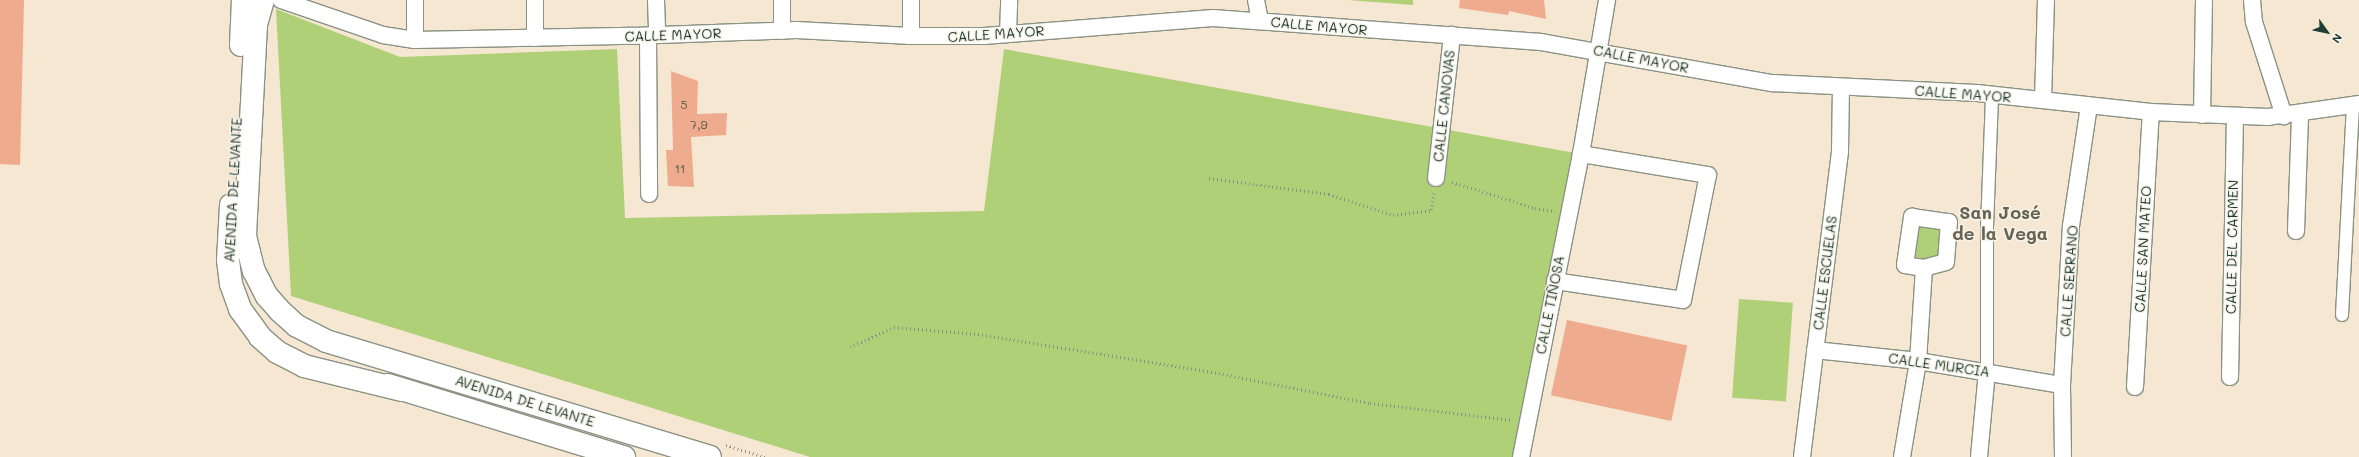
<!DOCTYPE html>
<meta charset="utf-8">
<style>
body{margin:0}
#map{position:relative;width:2359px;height:457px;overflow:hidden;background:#f5e7d2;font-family:Mali,sans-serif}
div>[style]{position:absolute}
.green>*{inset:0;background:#b0d078;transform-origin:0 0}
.building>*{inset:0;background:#eeab8e;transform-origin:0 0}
.path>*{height:2.5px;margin-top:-1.25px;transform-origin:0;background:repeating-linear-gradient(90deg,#8a9283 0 1px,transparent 0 4px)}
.roads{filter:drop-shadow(1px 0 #8a9283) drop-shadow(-1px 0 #8a9283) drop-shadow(0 1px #8a9283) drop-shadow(0 -1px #8a9283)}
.pedestrian>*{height:12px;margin:-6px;padding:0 6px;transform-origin:6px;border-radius:6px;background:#fff}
.minor>*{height:16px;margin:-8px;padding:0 8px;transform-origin:8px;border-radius:8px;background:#fff}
.primary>*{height:22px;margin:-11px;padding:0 11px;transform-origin:11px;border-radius:11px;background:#fff}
span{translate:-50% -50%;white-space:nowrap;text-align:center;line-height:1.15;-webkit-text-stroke:3px #f7f3e8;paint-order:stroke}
.number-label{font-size:12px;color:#53584a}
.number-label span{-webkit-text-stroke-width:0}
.street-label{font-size:14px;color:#1f3d34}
.district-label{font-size:18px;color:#676454;font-weight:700}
.north{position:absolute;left:2307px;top:12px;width:40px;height:40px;-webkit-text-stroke:3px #f7f3e8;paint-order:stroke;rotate:123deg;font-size:11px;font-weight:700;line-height:16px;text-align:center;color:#1f3d34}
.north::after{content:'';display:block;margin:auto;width:14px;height:18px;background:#1f3d34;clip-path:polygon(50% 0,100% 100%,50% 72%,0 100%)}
</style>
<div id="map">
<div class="green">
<div style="clip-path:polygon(1348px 0,1413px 0,1413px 5px)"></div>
<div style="clip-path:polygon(276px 9px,400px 57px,617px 49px,625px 218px,984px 211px,1004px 49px,1581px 154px,1522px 457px,810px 457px,291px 296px)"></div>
<div style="clip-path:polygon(1916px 221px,1939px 224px,1943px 230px,1937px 265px,1909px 262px)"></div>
<div style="left:1739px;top:299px;width:54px;height:99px;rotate:4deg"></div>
</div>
<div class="building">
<div style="clip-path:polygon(0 0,24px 0,20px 165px,0 164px)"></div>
<div style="clip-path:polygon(1460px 0,1544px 0,1546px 19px,1509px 11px,1508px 15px,1459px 8px)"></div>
<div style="clip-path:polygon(671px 71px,698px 81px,697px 114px,727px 113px,726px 135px,691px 137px,694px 187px,668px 186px,666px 150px,673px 150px)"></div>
<div style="left:1567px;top:320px;width:123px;height:77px;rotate:12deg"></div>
</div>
<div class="path">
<div style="left:1209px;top:178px;width:121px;rotate:7.6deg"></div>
<div style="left:1329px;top:194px;width:67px;rotate:18.2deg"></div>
<div style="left:1393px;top:215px;width:38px;rotate:-7deg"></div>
<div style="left:1431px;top:210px;width:18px;rotate:-81deg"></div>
<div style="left:1452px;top:182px;width:87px;rotate:17.4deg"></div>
<div style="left:1535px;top:208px;width:19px;rotate:9deg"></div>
<div style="left:850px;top:347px;width:48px;rotate:-24.4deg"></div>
<div style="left:894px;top:327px;width:84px;rotate:4.8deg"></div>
<div style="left:978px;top:334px;width:232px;rotate:9.2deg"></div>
<div style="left:1207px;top:371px;width:166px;rotate:11.1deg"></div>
<div style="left:1370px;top:403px;width:143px;rotate:6.8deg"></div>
<div style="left:726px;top:445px;width:41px;rotate:17.1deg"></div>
</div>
<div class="roads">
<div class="pedestrian">
<div style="left:2342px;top:315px;width:210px;rotate:-87deg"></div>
<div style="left:1987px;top:371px;width:144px;rotate:-90deg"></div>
<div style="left:1987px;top:227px;width:133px;rotate:-87.8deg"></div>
</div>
<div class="minor">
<div style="left:281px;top:0;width:108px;rotate:18.9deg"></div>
<div style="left:383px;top:35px;width:32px;rotate:9deg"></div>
<div style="left:415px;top:40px;width:218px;rotate:-1.1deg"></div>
<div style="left:633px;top:36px;width:163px;rotate:-2.1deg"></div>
<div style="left:796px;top:30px;width:115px;rotate:3deg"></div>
<div style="left:911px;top:36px;width:73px"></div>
<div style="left:984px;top:36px;width:230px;rotate:-4.5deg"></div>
<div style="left:1213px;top:18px;width:329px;rotate:4.2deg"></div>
<div style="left:1541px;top:42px;width:235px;rotate:10.1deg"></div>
<div style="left:1772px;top:83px;width:205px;rotate:2.8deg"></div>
<div style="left:1977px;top:93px;width:175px;rotate:6.2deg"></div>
<div style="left:2151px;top:112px;width:117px;rotate:2.4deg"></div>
<div style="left:2268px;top:117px;width:92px;rotate:-8.1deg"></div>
<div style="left:415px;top:0;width:40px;rotate:90deg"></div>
<div style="left:535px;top:0;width:38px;rotate:90deg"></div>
<div style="left:656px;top:0;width:35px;rotate:88deg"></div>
<div style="left:782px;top:0;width:31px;rotate:90deg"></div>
<div style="left:911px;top:0;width:36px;rotate:90deg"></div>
<div style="left:1256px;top:0;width:21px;rotate:79deg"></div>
<div style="left:2252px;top:0;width:22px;rotate:85deg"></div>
<div style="left:2254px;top:22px;width:99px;rotate:72.3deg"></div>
<div style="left:1008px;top:34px;width:34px;rotate:-88deg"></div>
<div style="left:648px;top:36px;width:158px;rotate:89.6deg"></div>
<div style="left:2043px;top:100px;width:100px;rotate:-88.3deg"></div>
<div style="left:2202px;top:115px;width:115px;rotate:-89deg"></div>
<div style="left:1436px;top:178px;width:144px;rotate:-83.6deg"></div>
<div style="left:1912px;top:217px;width:37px;rotate:8deg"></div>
<div style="left:1949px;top:222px;width:40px;rotate:94.3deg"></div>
<div style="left:1946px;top:262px;width:23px;rotate:165deg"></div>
<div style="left:1924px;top:268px;width:19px;rotate:-171deg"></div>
<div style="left:1905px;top:265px;width:49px;rotate:-81.7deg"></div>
<div style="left:2296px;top:231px;width:117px;rotate:-88deg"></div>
<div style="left:1555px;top:281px;width:129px;rotate:8.4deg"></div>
<div style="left:1683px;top:300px;width:127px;rotate:-78.7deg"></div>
<div style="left:1708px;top:175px;width:129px;rotate:-170.6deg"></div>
<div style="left:1815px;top:350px;width:104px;rotate:6.1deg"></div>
<div style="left:1918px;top:361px;width:146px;rotate:9.5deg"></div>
<div style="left:2230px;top:377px;width:260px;rotate:-88.9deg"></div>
<div style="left:2135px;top:387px;width:275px;rotate:-86.7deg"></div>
<div style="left:1521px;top:457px;width:309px;rotate:-78.8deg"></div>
<div style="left:1581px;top:154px;width:156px;rotate:-80.4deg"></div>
<div style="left:1802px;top:457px;width:308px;rotate:-82.9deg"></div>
<div style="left:1840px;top:151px;width:63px;rotate:-89.1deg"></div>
<div style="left:1902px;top:457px;width:97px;rotate:-80.5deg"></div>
<div style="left:1918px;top:361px;width:93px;rotate:-86.3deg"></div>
<div style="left:1979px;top:457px;width:86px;rotate:-84.7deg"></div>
<div style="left:2063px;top:457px;width:72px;rotate:-90.8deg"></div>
<div style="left:2062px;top:385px;width:159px;rotate:-86.8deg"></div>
<div style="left:2071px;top:226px;width:121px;rotate:-81.5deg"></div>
</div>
<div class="primary">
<div style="left:263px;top:0;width:26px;rotate:106deg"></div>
<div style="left:256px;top:25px;width:211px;rotate:93deg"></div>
<div style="left:245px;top:236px;width:36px;rotate:76deg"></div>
<div style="left:254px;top:271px;width:28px;rotate:63deg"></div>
<div style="left:267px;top:296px;width:18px;rotate:49deg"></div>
<div style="left:279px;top:310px;width:24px;rotate:42deg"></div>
<div style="left:297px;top:326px;width:33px;rotate:27deg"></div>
<div style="left:326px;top:341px;width:401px;rotate:16.8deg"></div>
<div style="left:241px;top:45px;width:45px;rotate:-87.5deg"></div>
<div style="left:231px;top:205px;width:55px;rotate:93.1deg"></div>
<div style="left:228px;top:260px;width:24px;rotate:83deg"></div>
<div style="left:231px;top:284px;width:27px;rotate:70deg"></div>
<div style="left:240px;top:309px;width:34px;rotate:54deg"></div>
<div style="left:260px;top:337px;width:23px;rotate:41deg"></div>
<div style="left:277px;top:352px;width:30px;rotate:27deg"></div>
<div style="left:304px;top:366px;width:101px;rotate:13.8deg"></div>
<div style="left:388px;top:385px;width:247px;rotate:17deg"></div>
</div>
</div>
<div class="number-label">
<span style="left:684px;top:105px">5</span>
<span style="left:699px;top:125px">7,9</span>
<span style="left:680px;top:169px">11</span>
</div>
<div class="street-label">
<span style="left:1319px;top:26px;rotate:5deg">CALLE MAYOR</span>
<span style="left:996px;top:34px;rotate:-4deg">CALLE MAYOR</span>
<span style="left:673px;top:35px;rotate:-2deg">CALLE MAYOR</span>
<span style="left:1641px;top:59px;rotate:11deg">CALLE MAYOR</span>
<span style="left:1963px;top:94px;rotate:4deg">CALLE MAYOR</span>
<span style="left:1444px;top:106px;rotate:-84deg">CALLE CANOVAS</span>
<span style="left:233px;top:190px;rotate:-87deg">AVENIDA DE LEVANTE</span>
<span style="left:2232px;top:247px;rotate:-89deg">CALLE DEL CARMEN</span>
<span style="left:2143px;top:249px;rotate:-87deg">CALLE SAN MATEO</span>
<span style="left:1825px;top:273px;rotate:-83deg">CALLE ESCUELAS</span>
<span style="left:2069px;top:281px;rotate:-86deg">CALLE SERRANO</span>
<span style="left:1550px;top:305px;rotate:-79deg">CALLE TIÑOSA</span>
<span style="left:1939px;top:365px;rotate:8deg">CALLE MURCIA</span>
<span style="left:525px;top:401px;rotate:17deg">AVENIDA DE LEVANTE</span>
</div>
<div class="district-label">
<span style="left:2000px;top:223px">San José<br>de la Vega</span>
</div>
<div class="north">N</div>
</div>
